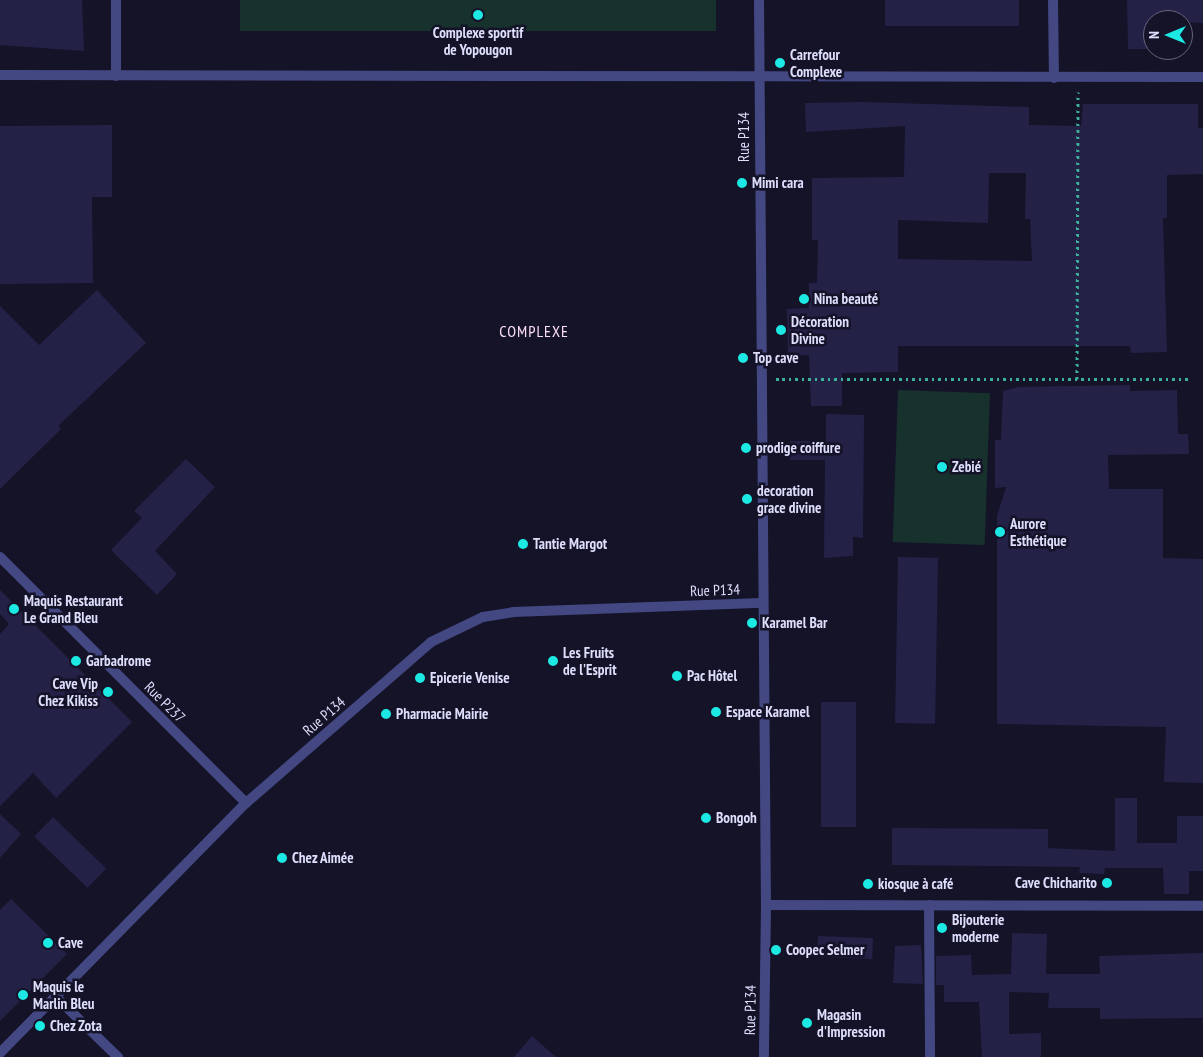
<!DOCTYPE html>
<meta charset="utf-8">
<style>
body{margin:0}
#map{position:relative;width:1203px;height:1057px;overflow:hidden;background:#141328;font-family:"PT Sans Narrow",sans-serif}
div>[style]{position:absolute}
.green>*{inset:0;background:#17322d;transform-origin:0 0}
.building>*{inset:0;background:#242147;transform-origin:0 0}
.path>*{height:3px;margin-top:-1.5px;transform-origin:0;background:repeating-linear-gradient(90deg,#3db09b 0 2.5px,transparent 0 6.5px)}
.minor>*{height:10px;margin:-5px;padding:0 5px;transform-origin:5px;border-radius:5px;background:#434882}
.tertiary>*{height:10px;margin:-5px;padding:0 5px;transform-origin:5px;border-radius:5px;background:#434882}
.dots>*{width:14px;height:14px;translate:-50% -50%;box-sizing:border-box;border:2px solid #141328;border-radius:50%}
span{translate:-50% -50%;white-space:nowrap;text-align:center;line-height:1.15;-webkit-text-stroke:5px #141328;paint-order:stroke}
.poi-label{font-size:15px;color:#dddefc;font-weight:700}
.left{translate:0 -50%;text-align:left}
.right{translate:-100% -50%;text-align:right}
.street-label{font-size:15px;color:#dddefc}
.neighbourhood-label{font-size:16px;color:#fcdff5;letter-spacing:1px}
.north{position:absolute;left:1143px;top:10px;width:50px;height:50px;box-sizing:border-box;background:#141328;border:1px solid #64647d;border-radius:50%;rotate:270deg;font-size:14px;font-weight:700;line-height:20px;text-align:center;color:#dddefc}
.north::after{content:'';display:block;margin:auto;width:18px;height:22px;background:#1ce9e4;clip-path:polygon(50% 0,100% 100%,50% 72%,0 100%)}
</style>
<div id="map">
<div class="green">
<div style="left:240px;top:0;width:476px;height:31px"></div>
<div style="left:898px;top:390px;width:92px;height:152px;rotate:2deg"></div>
</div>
<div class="building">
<div style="clip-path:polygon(0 0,82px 0,84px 51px,0 45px)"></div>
<div style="left:885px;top:0;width:134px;height:26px"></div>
<div style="clip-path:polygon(1127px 0,1203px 0,1203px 23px,1153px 20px,1151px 49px,1128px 49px)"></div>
<div style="clip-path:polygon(evenodd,862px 102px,1029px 107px,1029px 125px,1081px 126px,1083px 104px,1198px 104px,1198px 128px,1203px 128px,1203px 174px,1167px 175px,1167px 218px,1163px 218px,1167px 352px,1131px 353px,1130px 346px,898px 346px,898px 372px,842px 373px,842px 406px,811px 406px,809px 355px,788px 356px,787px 309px,809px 308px,809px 283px,817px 283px,818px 240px,812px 240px,812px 178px,904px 177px,905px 126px,806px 132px,805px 103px,862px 102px,989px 173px,1026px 173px,1025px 219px,1030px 219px,1032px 261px,898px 259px,898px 220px,988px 223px,989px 173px)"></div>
<div style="clip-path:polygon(112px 125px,112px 197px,92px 197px,93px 283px,0 284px,0 126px)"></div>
<div style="clip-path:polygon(97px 290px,146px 343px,58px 426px,61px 429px,0 489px,0 306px,39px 345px)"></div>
<div style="clip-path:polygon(1130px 385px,1130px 391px,1177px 390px,1178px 434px,1188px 434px,1189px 454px,1108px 455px,1109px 489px,1163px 489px,1163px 558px,1203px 559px,1203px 783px,1164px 782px,1166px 727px,997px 724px,997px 516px,1006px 487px,995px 488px,995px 440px,1001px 440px,1003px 391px,1018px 387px)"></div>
<div style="clip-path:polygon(826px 414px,864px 415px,863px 538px,853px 537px,853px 556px,824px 558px,825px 460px,790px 460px,790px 441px,826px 441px)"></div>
<div style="clip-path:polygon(186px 459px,215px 487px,155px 551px,177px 574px,157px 595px,111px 550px,142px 518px,134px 511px)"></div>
<div style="left:898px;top:557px;width:40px;height:166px;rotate:1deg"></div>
<div style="clip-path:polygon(0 590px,132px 722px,56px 798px,33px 773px,0 806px,0 634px,9px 624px,0 614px)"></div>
<div style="left:821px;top:702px;width:35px;height:125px"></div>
<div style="clip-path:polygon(1115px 798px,1137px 798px,1137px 843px,1177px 843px,1177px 816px,1203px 816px,1203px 871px,1189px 871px,1189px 894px,1164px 894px,1163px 868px,1105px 868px,1104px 874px,1079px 873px,1080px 867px,892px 865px,892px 828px,1048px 829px,1048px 848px,1115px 851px)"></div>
<div style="clip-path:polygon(0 814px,21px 834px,0 858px)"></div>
<div style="left:53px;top:817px;width:74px;height:27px;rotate:44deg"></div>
<div style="clip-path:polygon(11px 899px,67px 954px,0 1021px,0 910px)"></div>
<div style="clip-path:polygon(1012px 933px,1047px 934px,1046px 974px,1100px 974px,1099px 956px,1203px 953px,1203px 1018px,1100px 1019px,1100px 1008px,1048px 1008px,1049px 993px,1009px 992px,1009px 1034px,1041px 1033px,1041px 1057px,982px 1057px,979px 1002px,944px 1002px,944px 985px,936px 985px,936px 956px,971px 955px,972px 975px,1011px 974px)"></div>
<div style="left:818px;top:936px;width:55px;height:21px;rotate:2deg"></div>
<div style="clip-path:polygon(921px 945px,923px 984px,893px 983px,895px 946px)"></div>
<div style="clip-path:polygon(532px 1036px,556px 1057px,514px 1057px)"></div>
</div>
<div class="path">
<div style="left:776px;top:379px;width:416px"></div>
<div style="left:1077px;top:379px;width:287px;rotate:-89.8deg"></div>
</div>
<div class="minor">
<div style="left:1053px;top:0;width:78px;rotate:89.3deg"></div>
<div style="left:0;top:75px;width:1203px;rotate:0.1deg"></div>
<div style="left:116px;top:76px;width:76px;rotate:-90deg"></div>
<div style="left:0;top:557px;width:348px;rotate:45deg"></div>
<div style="left:766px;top:905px;width:437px;rotate:0.1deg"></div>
<div style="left:929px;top:905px;width:152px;rotate:89.6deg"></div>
<div style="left:55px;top:996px;width:88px;rotate:44.1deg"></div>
<div style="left:0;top:1053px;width:351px;rotate:-45.5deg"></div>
<div style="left:246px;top:803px;width:245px;rotate:-41deg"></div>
<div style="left:431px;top:642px;width:58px;rotate:-25.7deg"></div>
<div style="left:483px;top:617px;width:30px;rotate:-9deg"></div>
<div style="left:513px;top:612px;width:249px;rotate:-2.1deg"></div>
</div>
<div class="tertiary">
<div style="left:759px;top:0;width:905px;rotate:89.56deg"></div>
<div style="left:766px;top:905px;width:152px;rotate:90.8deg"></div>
</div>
<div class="dots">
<div style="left:478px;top:15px;background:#1ce9e4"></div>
<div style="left:780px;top:63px;background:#1ce9e4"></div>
<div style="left:742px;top:183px;background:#1ce9e4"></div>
<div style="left:804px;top:299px;background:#1ce9e4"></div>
<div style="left:781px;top:330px;background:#1ce9e4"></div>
<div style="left:743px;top:358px;background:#1ce9e4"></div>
<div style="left:746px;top:448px;background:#1ce9e4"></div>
<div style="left:942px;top:467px;background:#1ce9e4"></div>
<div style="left:747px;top:499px;background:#1ce9e4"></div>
<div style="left:1000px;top:532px;background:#1ce9e4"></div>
<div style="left:523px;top:544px;background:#1ce9e4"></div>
<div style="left:14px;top:609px;background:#1ce9e4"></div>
<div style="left:752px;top:623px;background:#1ce9e4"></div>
<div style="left:76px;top:661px;background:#1ce9e4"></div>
<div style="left:553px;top:661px;background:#1ce9e4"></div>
<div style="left:677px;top:676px;background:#1ce9e4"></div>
<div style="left:420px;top:678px;background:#1ce9e4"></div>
<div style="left:108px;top:692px;background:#1ce9e4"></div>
<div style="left:716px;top:712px;background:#1ce9e4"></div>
<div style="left:386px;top:714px;background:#1ce9e4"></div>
<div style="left:706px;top:818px;background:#1ce9e4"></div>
<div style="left:282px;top:858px;background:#1ce9e4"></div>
<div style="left:1107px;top:883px;background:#1ce9e4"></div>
<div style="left:868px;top:884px;background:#1ce9e4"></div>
<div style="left:942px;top:928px;background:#1ce9e4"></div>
<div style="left:48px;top:943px;background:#1ce9e4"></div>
<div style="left:776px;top:950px;background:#1ce9e4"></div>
<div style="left:23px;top:995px;background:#1ce9e4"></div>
<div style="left:807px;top:1023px;background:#1ce9e4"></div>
<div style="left:40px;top:1026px;background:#1ce9e4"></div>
</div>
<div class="poi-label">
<span style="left:478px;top:41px">Complexe sportif<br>de Yopougon</span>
<span class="left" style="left:790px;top:63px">Carrefour<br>Complexe</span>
<span class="left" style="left:752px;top:183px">Mimi cara</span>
<span class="left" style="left:814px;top:299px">Nina beauté</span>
<span class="left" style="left:791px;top:330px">Décoration<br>Divine</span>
<span class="left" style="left:753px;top:358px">Top cave</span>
<span class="left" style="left:756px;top:448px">prodige coiffure</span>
<span class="left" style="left:952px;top:467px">Zebié</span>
<span class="left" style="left:757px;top:499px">decoration<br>grace divine</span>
<span class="left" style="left:1010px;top:532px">Aurore<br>Esthétique</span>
<span class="left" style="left:533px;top:544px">Tantie Margot</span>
<span class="left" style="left:24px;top:609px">Maquis Restaurant<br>Le Grand Bleu</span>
<span class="left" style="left:762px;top:623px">Karamel Bar</span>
<span class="left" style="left:563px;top:661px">Les Fruits<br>de l'Esprit</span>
<span class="left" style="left:86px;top:661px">Garbadrome</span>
<span class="left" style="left:687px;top:676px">Pac Hôtel</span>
<span class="left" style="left:430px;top:678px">Epicerie Venise</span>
<span class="right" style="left:98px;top:692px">Cave Vip<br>Chez Kikiss</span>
<span class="left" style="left:726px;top:712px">Espace Karamel</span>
<span class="left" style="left:396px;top:714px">Pharmacie Mairie</span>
<span class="left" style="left:716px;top:818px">Bongoh</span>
<span class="left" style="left:292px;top:858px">Chez Aimée</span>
<span class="right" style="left:1097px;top:883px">Cave Chicharito</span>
<span class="left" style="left:878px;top:884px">kiosque à café</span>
<span class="left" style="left:952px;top:928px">Bijouterie<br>moderne</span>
<span class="left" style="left:58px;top:943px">Cave</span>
<span class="left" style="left:786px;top:950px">Coopec Selmer</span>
<span class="left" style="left:33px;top:995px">Maquis le<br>Marlin Bleu</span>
<span class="left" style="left:817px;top:1023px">Magasin<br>d'Impression</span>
<span class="left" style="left:50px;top:1026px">Chez Zota</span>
</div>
<div class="street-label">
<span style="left:744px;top:137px;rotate:-90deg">Rue P134</span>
<span style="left:715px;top:590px;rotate:-2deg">Rue P134</span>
<span style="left:165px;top:702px;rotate:45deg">Rue P237</span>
<span style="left:324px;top:716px;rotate:-41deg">Rue P134</span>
<span style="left:750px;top:1010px;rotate:-89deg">Rue P134</span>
</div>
<div class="neighbourhood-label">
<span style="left:534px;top:331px">COMPLEXE</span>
</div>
<div class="north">N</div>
</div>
